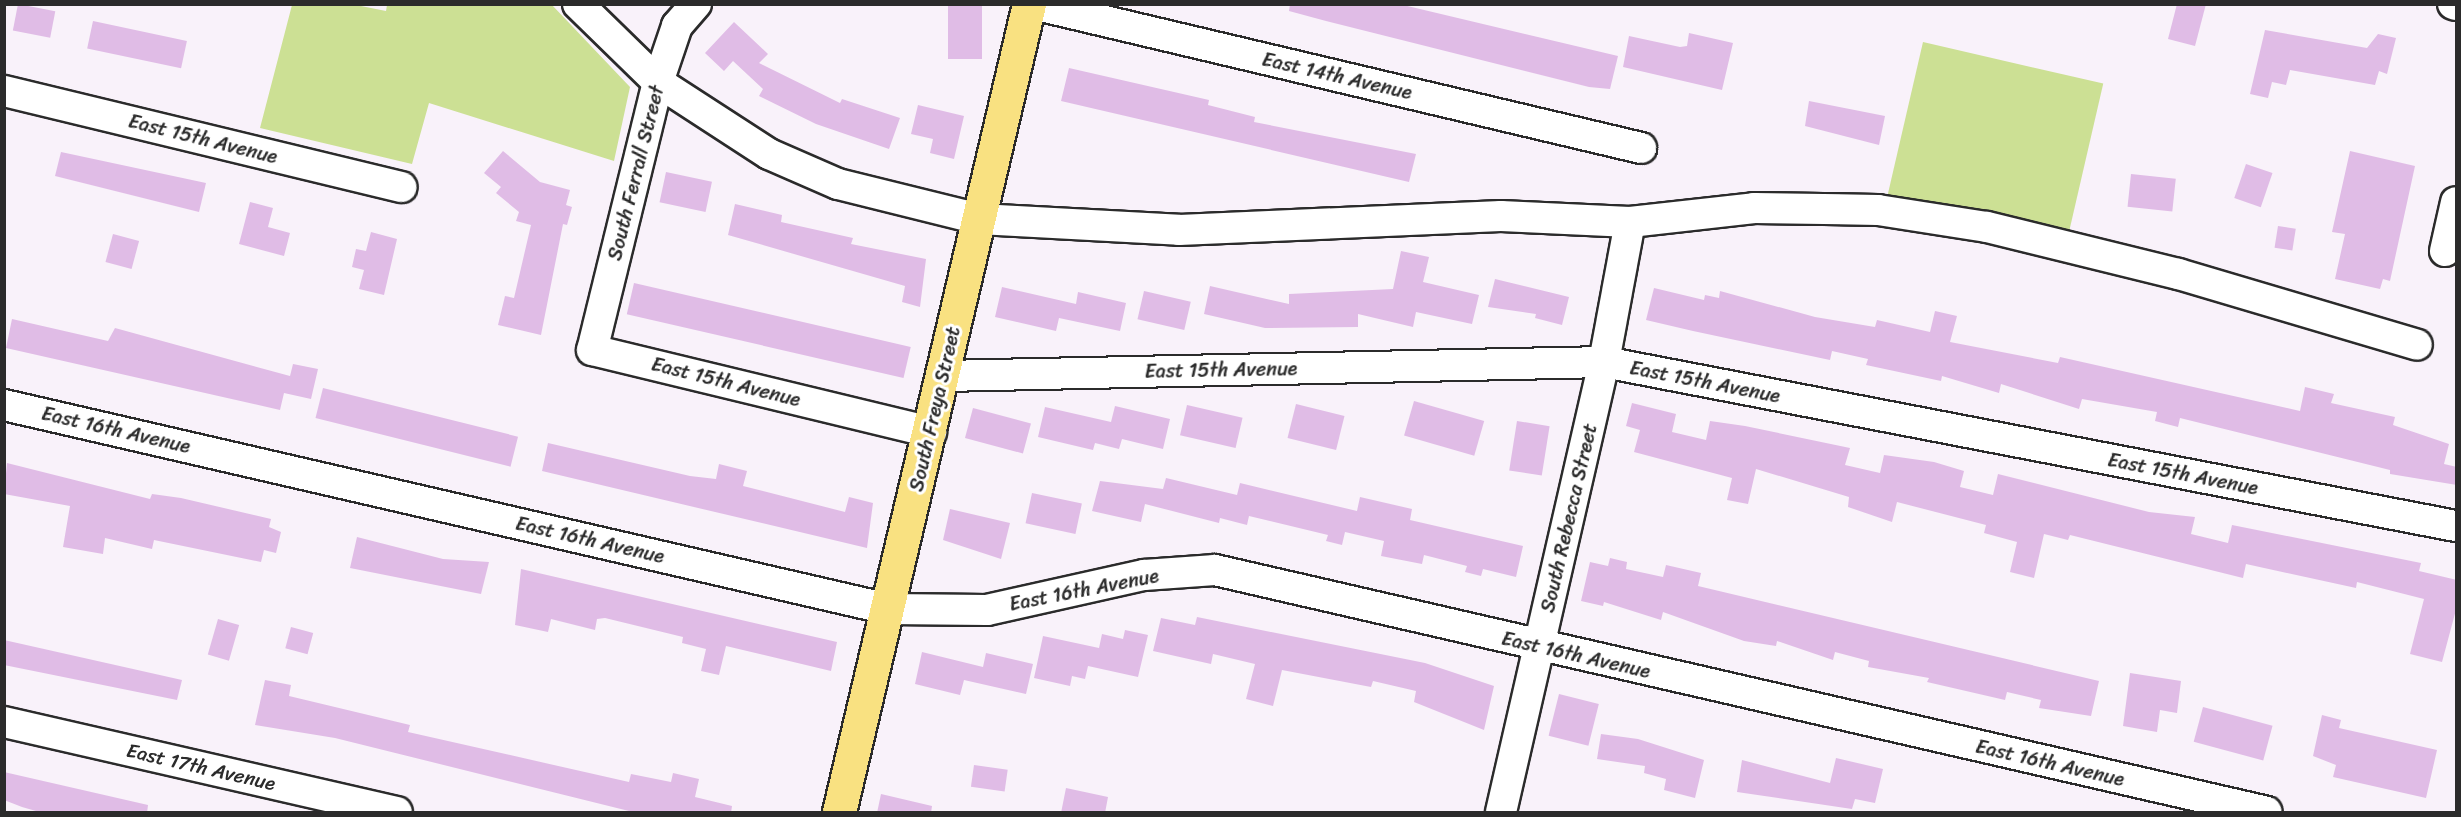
<!DOCTYPE html>
<style>
body{margin:0}
#map{position:relative;width:2461px;height:817px;overflow:hidden;background:#f9f2fa;font-family:Sriracha,sans-serif}
div>[style]{position:absolute}
.green>*{inset:0;background:#cce094;transform-origin:0 0}
.building>*{inset:0;background:#e0bce6;transform-origin:0 0}
.roads{filter:drop-shadow(2px 0 #2b2b2b) drop-shadow(-2px 0 #2b2b2b) drop-shadow(0 2px #2b2b2b) drop-shadow(0 -2px #2b2b2b)}
.minor>*{height:30px;margin:-15px;padding:0 15px;transform-origin:15px;border-radius:15px;background:#fff}
.major>*{height:33px;margin:-16.5px;padding:0 16.5px;transform-origin:16.5px;border-radius:16.5px;background:#f9e181}
span{translate:-50% -50%;white-space:nowrap;text-align:center;line-height:1.15;-webkit-text-stroke:6px #fff;paint-order:stroke}
.street-label{font-size:20px;color:#2b2b2b}
.frame{position:absolute;inset:0;border:6px solid #2b2b2b;pointer-events:none}
</style>
<div id="map">
<div class="green">
<div style="clip-path:polygon(387px 5px,552px 5px,630px 87px,614px 161px,429px 103px,412px 164px,260px 128px,292px 5px,356px 5px,386px 11px)"></div>
<div style="left:1923px;top:42px;width:185px;height:162px;rotate:13deg"></div>
</div>
<div class="building">
<div style="left:18px;top:4px;width:38px;height:27px;rotate:11deg"></div>
<div style="left:948px;top:4px;width:34px;height:55px"></div>
<div style="clip-path:polygon(1290px 4px,1399px 4px,1618px 56px,1610px 89px,1589px 87px,1326px 21px,1289px 11px)"></div>
<div style="clip-path:polygon(2177px 4px,2206px 4px,2195px 46px,2168px 39px)"></div>
<div style="left:93px;top:21px;width:96px;height:28px;rotate:12deg"></div>
<div style="clip-path:polygon(734px 22px,768px 54px,759px 63px,840px 103px,842px 99px,900px 118px,889px 149px,816px 124px,759px 96px,763px 89px,733px 61px,724px 71px,705px 53px)"></div>
<div style="clip-path:polygon(2265px 30px,2367px 48px,2378px 34px,2396px 38px,2387px 74px,2379px 71px,2375px 85px,2290px 70px,2286px 85px,2272px 82px,2268px 98px,2250px 94px)"></div>
<div style="clip-path:polygon(1689px 33px,1733px 43px,1722px 90px,1623px 67px,1629px 36px,1680px 47px,1687px 46px)"></div>
<div style="clip-path:polygon(1069px 68px,1209px 100px,1208px 105px,1255px 117px,1254px 122px,1416px 154px,1409px 182px,1061px 101px)"></div>
<div style="clip-path:polygon(1809px 101px,1885px 116px,1879px 145px,1805px 126px)"></div>
<div style="clip-path:polygon(918px 105px,964px 116px,954px 159px,930px 153px,933px 139px,911px 134px)"></div>
<div style="clip-path:polygon(503px 151px,540px 182px,570px 190px,566px 205px,572px 207px,567px 225px,563px 224px,541px 335px,498px 325px,505px 296px,514px 298px,531px 225px,516px 221px,519px 212px,496px 193px,501px 187px,484px 173px)"></div>
<div style="clip-path:polygon(2350px 151px,2415px 166px,2390px 281px,2383px 279px,2380px 289px,2335px 279px,2345px 234px,2332px 232px)"></div>
<div style="clip-path:polygon(61px 152px,206px 183px,199px 212px,55px 176px)"></div>
<div style="left:2246px;top:164px;width:28px;height:36px;rotate:19deg"></div>
<div style="left:666px;top:172px;width:47px;height:31px;rotate:12deg"></div>
<div style="left:2131px;top:174px;width:45px;height:33px;rotate:6deg"></div>
<div style="clip-path:polygon(250px 202px,273px 208px,268px 227px,290px 233px,284px 256px,239px 244px)"></div>
<div style="clip-path:polygon(735px 204px,782px 215px,781px 222px,853px 238px,851px 244px,926px 259px,920px 307px,902px 302px,905px 286px,728px 235px)"></div>
<div style="left:2278px;top:226px;width:18px;height:22px;rotate:9deg"></div>
<div style="clip-path:polygon(371px 232px,397px 239px,384px 295px,359px 289px,364px 270px,352px 267px,356px 249px,366px 251px)"></div>
<div style="left:113px;top:234px;width:27px;height:29px;rotate:15deg"></div>
<div style="clip-path:polygon(1401px 251px,1429px 257px,1423px 282px,1479px 295px,1472px 324px,1416px 312px,1413px 327px,1358px 314px,1358px 327px,1265px 328px,1204px 314px,1210px 286px,1289px 304px,1289px 294px,1393px 289px)"></div>
<div style="clip-path:polygon(1495px 279px,1569px 297px,1562px 325px,1535px 318px,1536px 314px,1488px 307px)"></div>
<div style="left:634px;top:283px;width:284px;height:32px;rotate:13deg"></div>
<div style="clip-path:polygon(1002px 287px,1076px 304px,1078px 292px,1126px 303px,1120px 331px,1059px 318px,1056px 331px,995px 317px)"></div>
<div style="clip-path:polygon(1654px 288px,1704px 300px,1705px 295px,1719px 298px,1720px 291px,1815px 317px,1875px 327px,1877px 320px,1930px 332px,1935px 311px,1957px 316px,1950px 342px,2058px 363px,2060px 357px,2300px 411px,2305px 387px,2334px 394px,2331px 403px,2395px 417px,2393px 425px,2449px 444px,2444px 464px,2457px 467px,2457px 485px,2390px 474px,2390px 470px,2180px 418px,2178px 427px,2155px 421px,2157px 412px,2082px 399px,2079px 409px,2001px 384px,1999px 393px,1942px 376px,1941px 381px,1866px 365px,1868px 359px,1832px 351px,1830px 360px,1693px 331px,1646px 320px)"></div>
<div style="left:1144px;top:291px;width:48px;height:29px;rotate:13deg"></div>
<div style="clip-path:polygon(12px 319px,108px 341px,115px 328px,290px 376px,293px 364px,318px 369px,311px 399px,284px 393px,280px 410px,6px 348px)"></div>
<div style="left:323px;top:388px;width:201px;height:31px;rotate:14deg"></div>
<div style="left:1414px;top:401px;width:73px;height:36px;rotate:16deg"></div>
<div style="clip-path:polygon(1632px 403px,1676px 414px,1672px 432px,1706px 440px,1710px 421px,1745px 426px,1850px 448px,1845px 465px,1880px 473px,1884px 455px,1934px 462px,1964px 471px,1960px 487px,1993px 495px,1998px 474px,2149px 512px,2195px 517px,2191px 534px,2228px 543px,2232px 525px,2421px 563px,2419px 571px,2457px 580px,2457px 606px,2442px 662px,2410px 654px,2424px 599px,2357px 582px,2356px 588px,2246px 564px,2243px 578px,2070px 535px,2068px 540px,2044px 534px,2034px 578px,2010px 572px,2017px 542px,1984px 533px,1986px 525px,1897px 502px,1892px 522px,1848px 507px,1849px 497px,1756px 469px,1748px 504px,1727px 500px,1732px 478px,1634px 452px,1640px 430px,1626px 426px)"></div>
<div style="left:1296px;top:404px;width:50px;height:35px;rotate:14deg"></div>
<div style="left:1187px;top:405px;width:57px;height:31px;rotate:13deg"></div>
<div style="clip-path:polygon(1115px 406px,1170px 419px,1163px 449px,1122px 439px,1119px 449px,1095px 443px,1093px 450px,1038px 437px,1045px 407px,1111px 422px)"></div>
<div style="left:973px;top:408px;width:60px;height:31px;rotate:15deg"></div>
<div style="left:1517px;top:421px;width:33px;height:50px;rotate:9deg"></div>
<div style="clip-path:polygon(548px 443px,690px 476px,716px 479px,719px 464px,747px 471px,743px 486px,845px 512px,849px 497px,873px 503px,867px 548px,542px 471px)"></div>
<div style="clip-path:polygon(7px 463px,150px 499px,152px 494px,181px 498px,271px 519px,269px 527px,281px 532px,276px 553px,264px 550px,261px 562px,154px 540px,152px 549px,105px 538px,103px 554px,63px 547px,70px 506px,4px 494px)"></div>
<div style="clip-path:polygon(1166px 478px,1237px 495px,1240px 483px,1357px 511px,1360px 497px,1412px 509px,1410px 520px,1523px 546px,1516px 577px,1483px 569px,1481px 576px,1465px 572px,1467px 566px,1424px 555px,1422px 564px,1381px 556px,1384px 541px,1345px 532px,1342px 545px,1326px 541px,1328px 535px,1249px 516px,1247px 525px,1220px 518px,1219px 523px,1145px 504px,1141px 522px,1092px 511px,1100px 481px,1163px 489px)"></div>
<div style="left:1032px;top:493px;width:51px;height:31px;rotate:12deg"></div>
<div style="clip-path:polygon(950px 509px,1010px 523px,1001px 559px,943px 540px)"></div>
<div style="clip-path:polygon(357px 537px,443px 559px,489px 562px,481px 594px,350px 568px)"></div>
<div style="clip-path:polygon(1610px 558px,1627px 562px,1626px 569px,1663px 577px,1666px 565px,1701px 573px,1698px 586px,2099px 681px,2091px 716px,2039px 708px,2041px 700px,2007px 692px,2005px 700px,1927px 682px,1929px 678px,1868px 667px,1869px 661px,1835px 652px,1833px 660px,1777px 641px,1776px 646px,1744px 641px,1663px 612px,1661px 620px,1604px 602px,1603px 606px,1581px 601px,1590px 562px,1608px 566px)"></div>
<div style="clip-path:polygon(521px 569px,837px 642px,831px 671px,726px 646px,719px 675px,701px 671px,706px 649px,682px 643px,683px 637px,605px 618px,597px 619px,595px 630px,551px 619px,548px 632px,515px 625px)"></div>
<div style="clip-path:polygon(1197px 617px,1425px 663px,1494px 686px,1484px 730px,1414px 702px,1416px 691px,1373px 681px,1371px 687px,1282px 670px,1273px 706px,1246px 699px,1255px 664px,1213px 654px,1211px 664px,1153px 651px,1161px 618px,1195px 625px)"></div>
<div style="left:218px;top:619px;width:22px;height:37px;rotate:16deg"></div>
<div style="left:291px;top:627px;width:23px;height:22px;rotate:15deg"></div>
<div style="clip-path:polygon(1125px 630px,1148px 635px,1138px 677px,1088px 666px,1085px 679px,1072px 676px,1070px 686px,1034px 678px,1043px 636px,1099px 648px,1102px 634px,1123px 639px)"></div>
<div style="clip-path:polygon(4px 640px,182px 680px,177px 700px,4px 665px)"></div>
<div style="clip-path:polygon(922px 652px,983px 667px,986px 653px,1033px 664px,1026px 694px,964px 680px,960px 695px,915px 684px)"></div>
<div style="clip-path:polygon(2130px 673px,2181px 681px,2177px 713px,2160px 710px,2157px 732px,2123px 726px)"></div>
<div style="clip-path:polygon(265px 680px,291px 685px,289px 696px,410px 725px,408px 732px,629px 782px,631px 774px,671px 782px,673px 773px,699px 779px,695px 797px,732px 806px,731px 813px,637px 813px,335px 738px,255px 725px)"></div>
<div style="left:1559px;top:694px;width:41px;height:43px;rotate:14deg"></div>
<div style="left:2203px;top:707px;width:72px;height:36px;rotate:15deg"></div>
<div style="clip-path:polygon(2322px 715px,2341px 720px,2339px 728px,2437px 750px,2426px 798px,2333px 777px,2336px 765px,2313px 756px)"></div>
<div style="clip-path:polygon(1601px 734px,1638px 739px,1704px 760px,1695px 798px,1664px 790px,1666px 779px,1644px 773px,1645px 766px,1597px 759px)"></div>
<div style="clip-path:polygon(1836px 758px,1883px 769px,1875px 803px,1855px 799px,1852px 809px,1737px 792px,1742px 760px,1830px 783px)"></div>
<div style="left:974px;top:765px;width:34px;height:22px;rotate:8deg"></div>
<div style="clip-path:polygon(4px 772px,148px 805px,147px 813px,43px 813px,22px 807px,4px 800px)"></div>
<div style="clip-path:polygon(1066px 788px,1108px 797px,1105px 813px,1061px 813px)"></div>
<div style="clip-path:polygon(881px 794px,932px 806px,931px 813px,877px 813px)"></div>
</div>
<div class="roads">
<div class="minor">
<div style="left:578px;top:4px;width:112px;rotate:44.3deg"></div>
<div style="left:658px;top:82px;width:132px;rotate:33deg"></div>
<div style="left:769px;top:154px;width:75px;rotate:23.5deg"></div>
<div style="left:838px;top:184px;width:145px;rotate:13.9deg"></div>
<div style="left:979px;top:219px;width:200px;rotate:3.1deg"></div>
<div style="left:1179px;top:230px;width:322px;rotate:-2.5deg"></div>
<div style="left:1501px;top:216px;width:129px;rotate:2.7deg"></div>
<div style="left:1630px;top:222px;width:125px;rotate:-6.4deg"></div>
<div style="left:1754px;top:208px;width:124px;rotate:0.9deg"></div>
<div style="left:1878px;top:210px;width:110px;rotate:8.9deg"></div>
<div style="left:1987px;top:227px;width:197px;rotate:13.8deg"></div>
<div style="left:2178px;top:274px;width:249px;rotate:16.5deg"></div>
<div style="left:696px;top:4px;width:29px;rotate:131deg"></div>
<div style="left:677px;top:26px;width:59px;rotate:108.7deg"></div>
<div style="left:658px;top:82px;width:276px;rotate:103.8deg"></div>
<div style="left:592px;top:350px;width:349px;rotate:13.6deg"></div>
<div style="left:1033px;top:4px;width:625px;rotate:13.32deg"></div>
<div style="left:2453px;top:4px;width:3px;rotate:18deg"></div>
<div style="left:4px;top:91px;width:409px;rotate:13.6deg"></div>
<div style="left:2445px;top:251px;width:50px;rotate:-77.3deg"></div>
<div style="left:943px;top:376px;width:661px;rotate:-1.21deg"></div>
<div style="left:1604px;top:362px;width:868px;rotate:10.9deg"></div>
<div style="left:4px;top:405px;width:907px;rotate:12.99deg"></div>
<div style="left:888px;top:609px;width:99px;rotate:0.6deg"></div>
<div style="left:987px;top:610px;width:161px;rotate:-12.6deg"></div>
<div style="left:1144px;top:575px;width:71px;rotate:-4deg"></div>
<div style="left:1215px;top:570px;width:1079px;rotate:12.95deg"></div>
<div style="left:4px;top:722px;width:403px;rotate:12.9deg"></div>
<div style="left:1501px;top:812px;width:462px;rotate:-77.1deg"></div>
<div style="left:1604px;top:362px;width:142px;rotate:-79.5deg"></div>
</div>
<div class="major">
<div style="left:839px;top:812px;width:830px;rotate:-76.77deg"></div>
</div>
</div>
<div class="street-label">
<span style="left:1337px;top:76px;rotate:13deg">East 14th Avenue</span>
<span style="left:203px;top:139px;rotate:14deg">East 15th Avenue</span>
<span style="left:636px;top:173px;rotate:-76deg">South Ferrall Street</span>
<span style="left:1221px;top:370px;rotate:-1deg">East 15th Avenue</span>
<span style="left:726px;top:382px;rotate:14deg">East 15th Avenue</span>
<span style="left:1705px;top:382px;rotate:11deg">East 15th Avenue</span>
<span style="left:935px;top:409px;rotate:-77deg">South Freya Street</span>
<span style="left:116px;top:430px;rotate:13deg">East 16th Avenue</span>
<span style="left:2183px;top:474px;rotate:11deg">East 15th Avenue</span>
<span style="left:1569px;top:518px;rotate:-77deg">South Rebecca Street</span>
<span style="left:590px;top:540px;rotate:13deg">East 16th Avenue</span>
<span style="left:1084px;top:590px;rotate:-11deg">East 16th Avenue</span>
<span style="left:1576px;top:655px;rotate:13deg">East 16th Avenue</span>
<span style="left:2050px;top:763px;rotate:13deg">East 16th Avenue</span>
<span style="left:201px;top:767px;rotate:13deg">East 17th Avenue</span>
</div>
<div class="frame"></div>
</div>
